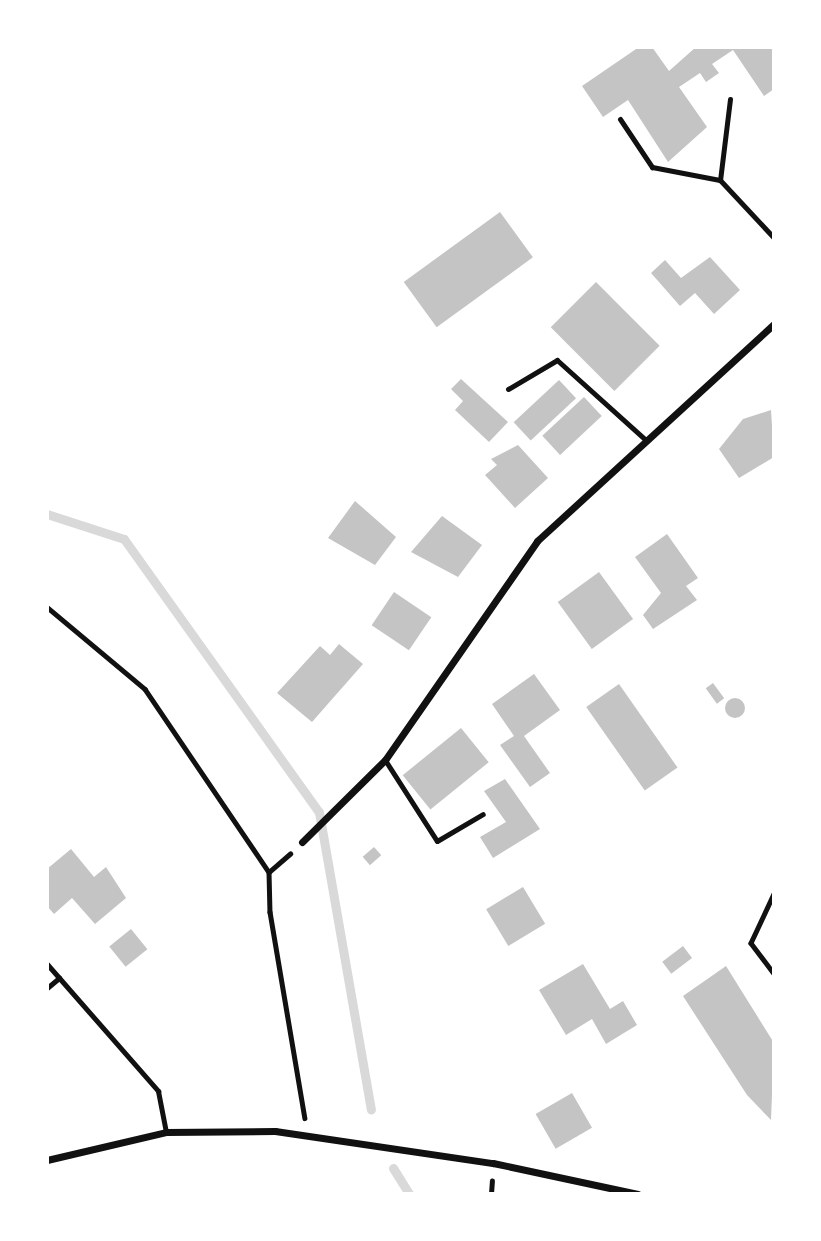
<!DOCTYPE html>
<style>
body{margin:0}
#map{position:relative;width:821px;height:1241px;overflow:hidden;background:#fff;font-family:Lato,sans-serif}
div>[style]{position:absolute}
.stream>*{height:9px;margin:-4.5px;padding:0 4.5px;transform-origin:4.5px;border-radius:4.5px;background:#d9d9d9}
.building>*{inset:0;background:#c4c4c4;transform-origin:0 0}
.round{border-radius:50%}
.path>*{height:4.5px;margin:-2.25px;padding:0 2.25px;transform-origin:2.25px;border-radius:2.25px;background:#111}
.service>*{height:5px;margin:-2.5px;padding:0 2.5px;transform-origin:2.5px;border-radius:2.5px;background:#111}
.minor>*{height:7px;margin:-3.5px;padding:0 3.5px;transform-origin:3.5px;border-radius:3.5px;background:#111}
span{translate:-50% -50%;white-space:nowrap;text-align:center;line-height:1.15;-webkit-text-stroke:5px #fff;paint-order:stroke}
.frame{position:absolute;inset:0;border:49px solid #fff;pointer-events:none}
</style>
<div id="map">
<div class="stream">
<div style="left:47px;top:514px;width:81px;rotate:18deg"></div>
<div style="left:124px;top:539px;width:335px;rotate:54.5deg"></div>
<div style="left:319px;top:812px;width:302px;rotate:80.1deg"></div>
<div style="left:393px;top:1168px;width:31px;rotate:58deg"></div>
</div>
<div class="building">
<div style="clip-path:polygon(639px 47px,652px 47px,669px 71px,696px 47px,774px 47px,774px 89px,764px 96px,733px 50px,712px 64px,719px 73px,706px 82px,700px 73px,679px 87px,707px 127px,668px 162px,628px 100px,603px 117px,582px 86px)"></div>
<div style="left:500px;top:212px;width:56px;height:119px;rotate:54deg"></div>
<div style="clip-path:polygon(710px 257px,740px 290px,714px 314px,695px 293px,680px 306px,651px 273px,665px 260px,681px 278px)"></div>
<div style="left:596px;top:282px;width:90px;height:64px;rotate:45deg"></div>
<div style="clip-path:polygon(461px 379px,508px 422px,489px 442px,455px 410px,463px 401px,451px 389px)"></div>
<div style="left:559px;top:380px;width:25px;height:62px;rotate:47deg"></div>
<div style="left:584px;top:397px;width:26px;height:57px;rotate:47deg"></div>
<div style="clip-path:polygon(771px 410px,774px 457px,739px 478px,719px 449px,743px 419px)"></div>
<div style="clip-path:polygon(518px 445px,548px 478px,515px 508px,485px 475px,497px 465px,491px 459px)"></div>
<div style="clip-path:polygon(355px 501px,396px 537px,375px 565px,328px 538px)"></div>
<div style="clip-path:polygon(442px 516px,482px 545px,458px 577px,411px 552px)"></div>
<div style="clip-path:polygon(667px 534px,698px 578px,686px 586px,697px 600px,653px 629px,643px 615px,661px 593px,635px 557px)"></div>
<div style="left:599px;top:572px;width:58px;height:51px;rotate:54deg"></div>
<div style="left:394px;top:592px;width:45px;height:40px;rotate:34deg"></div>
<div style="clip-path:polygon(339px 644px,363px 664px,312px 722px,277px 693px,320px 646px,330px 655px)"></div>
<div style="clip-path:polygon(534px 674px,560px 710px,524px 736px,550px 773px,530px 787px,500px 745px,514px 736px,492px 704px)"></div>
<div style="left:713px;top:683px;width:19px;height:9px;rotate:54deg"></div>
<div style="left:619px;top:684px;width:102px;height:40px;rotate:55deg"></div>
<div class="round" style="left:725px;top:698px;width:20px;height:20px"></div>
<div style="left:461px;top:728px;width:44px;height:75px;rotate:51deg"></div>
<div style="clip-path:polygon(505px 779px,540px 829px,493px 858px,480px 837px,506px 822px,484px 791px)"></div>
<div style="left:374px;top:847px;width:11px;height:15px;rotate:49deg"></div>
<div style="clip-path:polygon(71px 849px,94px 877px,106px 867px,126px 898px,95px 924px,72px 898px,54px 914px,47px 906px,47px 869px)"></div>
<div style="left:523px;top:887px;width:43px;height:43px;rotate:59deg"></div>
<div style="left:131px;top:929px;width:26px;height:28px;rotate:51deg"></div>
<div style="left:683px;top:946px;width:15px;height:26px;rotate:53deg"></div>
<div style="clip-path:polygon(583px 964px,610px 1009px,623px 1001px,637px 1025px,606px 1044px,592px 1019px,566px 1035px,539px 990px)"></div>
<div style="clip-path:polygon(726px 966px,774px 1043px,771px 1120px,747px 1095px,683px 996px)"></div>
<div style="left:572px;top:1093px;width:40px;height:42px;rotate:60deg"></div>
</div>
<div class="path">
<div style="left:47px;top:607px;width:128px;rotate:39.9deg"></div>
<div style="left:145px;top:689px;width:221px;rotate:55.9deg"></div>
<div style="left:269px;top:872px;width:40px;rotate:88.6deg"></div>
<div style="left:270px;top:912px;width:209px;rotate:80.4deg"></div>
<div style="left:269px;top:872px;width:28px;rotate:-41deg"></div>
<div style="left:774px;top:894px;width:54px;rotate:115.1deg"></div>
<div style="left:751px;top:943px;width:39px;rotate:53deg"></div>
<div style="left:491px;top:1194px;width:13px;rotate:-86deg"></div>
</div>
<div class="service">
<div style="left:730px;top:99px;width:82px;rotate:97deg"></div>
<div style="left:720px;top:180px;width:79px;rotate:47deg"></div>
<div style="left:620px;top:119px;width:58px;rotate:56.3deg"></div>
<div style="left:652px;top:167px;width:69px;rotate:10.8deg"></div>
<div style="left:508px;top:389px;width:57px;rotate:-30.6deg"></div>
<div style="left:557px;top:360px;width:120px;rotate:42deg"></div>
<div style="left:385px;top:760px;width:96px;rotate:57.3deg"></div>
<div style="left:437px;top:841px;width:53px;rotate:-30.4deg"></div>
<div style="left:47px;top:964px;width:169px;rotate:48.8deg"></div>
<div style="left:158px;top:1091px;width:42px;rotate:79deg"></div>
<div style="left:47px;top:988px;width:16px;rotate:-40deg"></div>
</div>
<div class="minor">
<div style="left:302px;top:842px;width:117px;rotate:-44.7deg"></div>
<div style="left:385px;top:760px;width:267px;rotate:-55.2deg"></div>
<div style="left:537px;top:541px;width:321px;rotate:-42.5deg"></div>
<div style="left:47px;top:1160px;width:122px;rotate:-13.2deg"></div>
<div style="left:166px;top:1132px;width:109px;rotate:-0.5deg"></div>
<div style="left:275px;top:1131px;width:220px;rotate:8.4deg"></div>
<div style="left:493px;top:1163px;width:148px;rotate:12.1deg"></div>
</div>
<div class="frame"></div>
</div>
